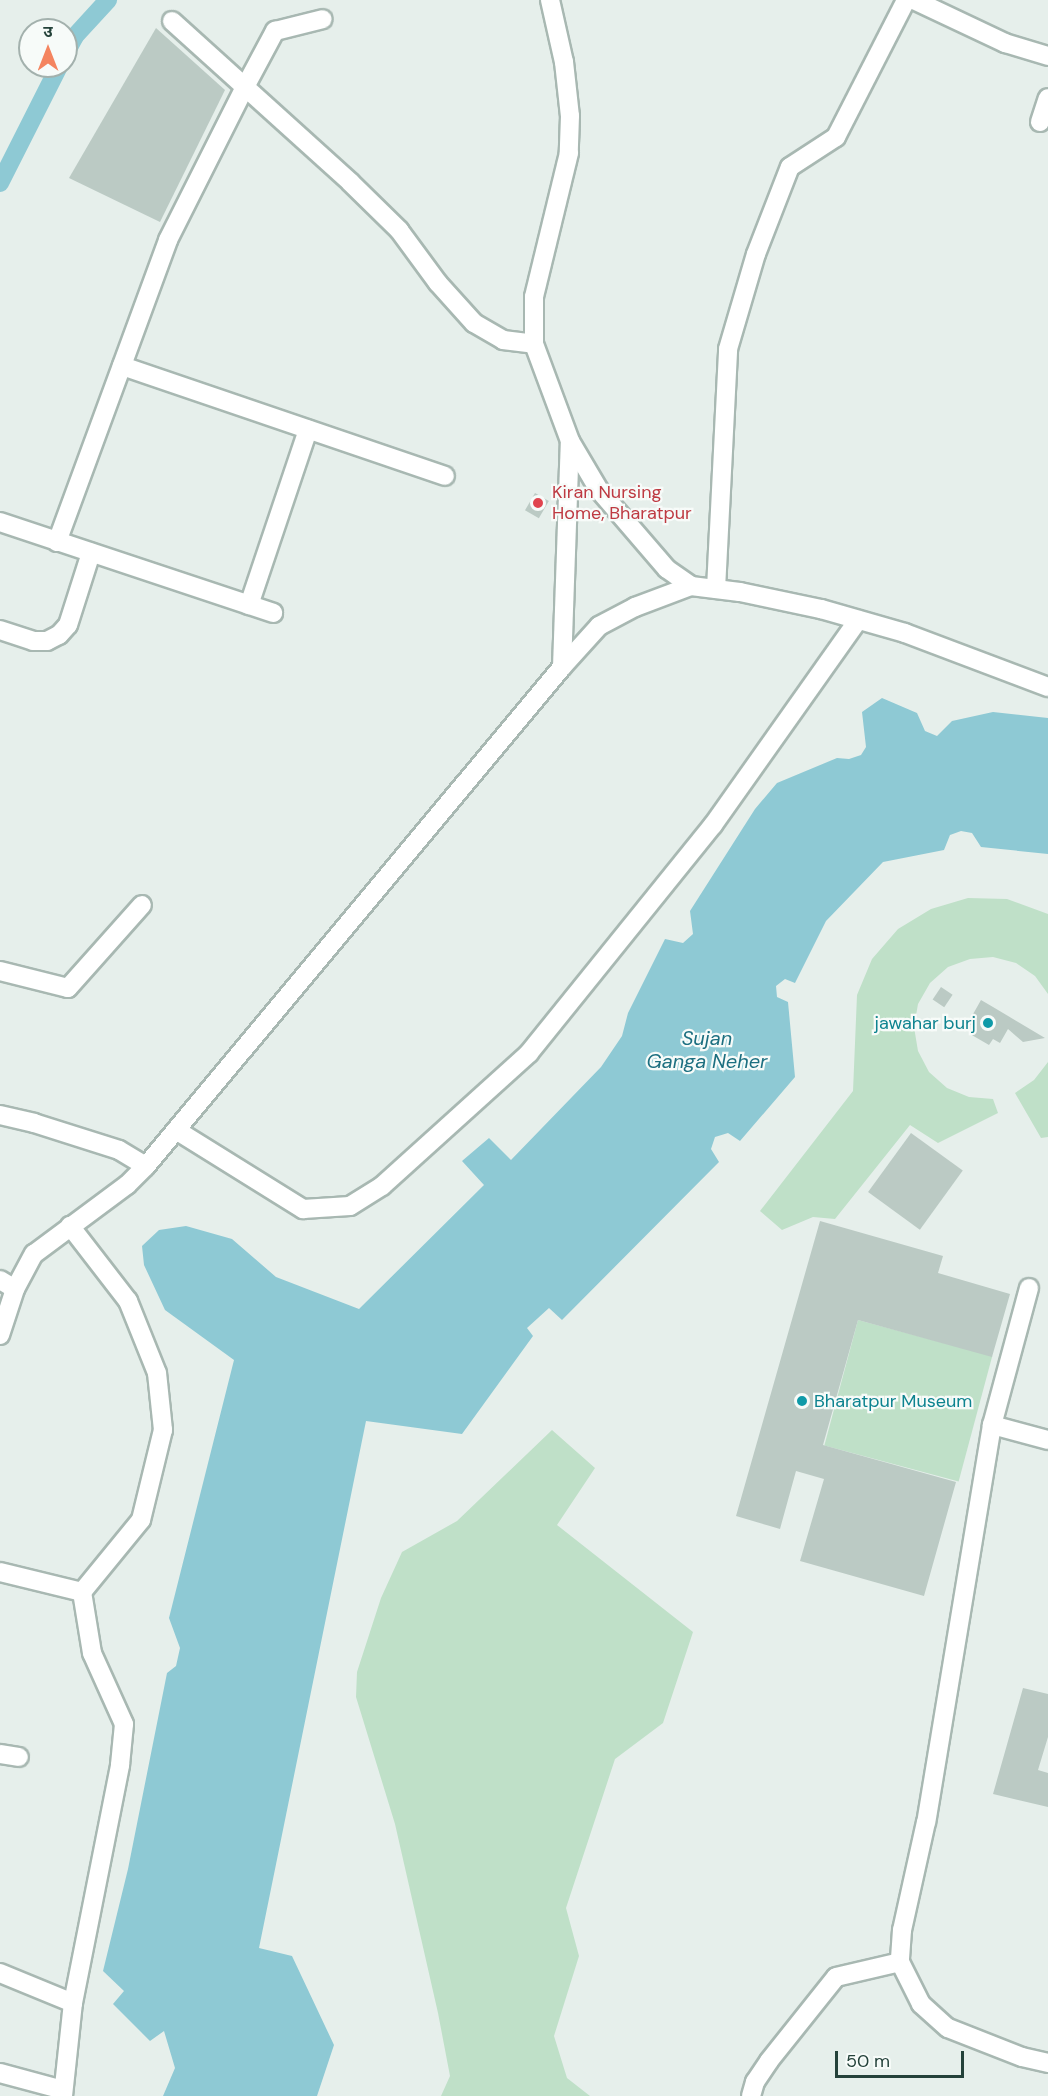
<!DOCTYPE html>
<meta charset="utf-8">
<style>
body{margin:0}
#map{position:relative;width:1048px;height:2096px;overflow:hidden;background:#e6efeb;font-family:"DM Sans","Noto Sans Devanagari",sans-serif}
div>[style]{position:absolute}
.green>*{inset:0;background:#bfe0c8;transform-origin:0 0}
.water>*{inset:0;background:#8ec9d4}
.canal>*{height:18px;margin:-9px;padding:0 9px;transform-origin:9px;border-radius:9px;background:#8ec9d4}
.building>*{inset:0;background:#bbcac4;transform-origin:0 0}
.roads{filter:drop-shadow(2px 0 #a8b8b2) drop-shadow(-2px 0 #a8b8b2) drop-shadow(0 2px #a8b8b2) drop-shadow(0 -2px #a8b8b2)}
.street>*{height:18px;margin:-9px;padding:0 9px;transform-origin:9px;border-radius:9px;background:#fff}
.secondary>*{height:18px;margin:-9px;padding:0 9px;transform-origin:9px;border-radius:9px;background:#fff}
.dots>*{width:16px;height:16px;translate:-50% -50%;box-sizing:border-box;border:3px solid #f7fbf9;border-radius:50%}
span{translate:-50% -50%;white-space:nowrap;text-align:center;line-height:1.15;-webkit-text-stroke:4.5px #f7fbf9;paint-order:stroke}
.health-label{font-size:18px;color:#be3a42}
.left{translate:0 -50%;text-align:left}
.culture-label{font-size:18px;color:#0d838f}
.right{translate:-100% -50%;text-align:right}
.water-label{font-size:20px;color:#1c6f80;font-style:italic}
.north{position:absolute;left:18px;top:18px;width:60px;height:60px;box-sizing:border-box;background:#f7fbf9;border:2px solid #a3b1ad;border-radius:50%;rotate:0deg;font-size:16px;font-weight:700;line-height:24px;text-align:center;color:#24423a}
.north::after{content:'';display:block;margin:auto;width:21px;height:27px;background:#f4845f;clip-path:polygon(50% 0,100% 100%,50% 72%,0 100%)}
.scale{position:absolute;left:835px;top:2051px;width:129px;height:27px;box-sizing:border-box;border:3px solid #24423a;border-top:0;padding-left:8px;font-size:18px;line-height:21px;white-space:nowrap;color:#24423a;-webkit-text-stroke:4px #f7fbf9;paint-order:stroke}
</style>
<div id="map">
<div class="green">
<div style="clip-path:polygon(968px 898px,1007px 899px,1048px 914px,1048px 994px,1035px 976px,1016px 963px,993px 957px,970px 959px,948px 967px,930px 983px,918px 1004px,914px 1027px,918px 1051px,929px 1072px,947px 1088px,969px 1097px,993px 1099px,998px 1113px,938px 1143px,910px 1125px,835px 1219px,813px 1217px,782px 1230px,760px 1211px,853px 1091px,857px 995px,872px 959px,898px 929px,931px 909px)"></div>
<div style="clip-path:polygon(1048px 1062px,1048px 1137px,1041px 1138px,1015px 1093px,1034px 1080px)"></div>
<div style="left:858px;top:1320px;width:139px;height:130px;rotate:15deg"></div>
<div style="clip-path:polygon(552px 1430px,595px 1468px,557px 1525px,693px 1632px,663px 1723px,615px 1759px,566px 1908px,579px 1956px,554px 2036px,567px 2078px,590px 2096px,441px 2096px,450px 2076px,438px 2013px,395px 1824px,356px 1697px,357px 1672px,381px 1598px,402px 1552px,457px 1521px)"></div>
</div>
<div class="water">
<div style="clip-path:polygon(882px 698px,917px 713px,925px 731px,937px 736px,952px 721px,993px 712px,1048px 718px,1048px 854px,981px 847px,972px 833px,961px 831px,950px 835px,944px 850px,883px 862px,826px 921px,795px 983px,785px 979px,776px 986px,777px 997px,788px 1002px,795px 1077px,740px 1141px,728px 1133px,715px 1137px,711px 1149px,719px 1162px,562px 1320px,549px 1308px,527px 1328px,533px 1336px,462px 1434px,366px 1421px,259px 1948px,292px 1956px,334px 2045px,317px 2096px,163px 2096px,175px 2068px,164px 2031px,150px 2041px,113px 2004px,124px 1991px,103px 1971px,128px 1869px,167px 1673px,176px 1666px,180px 1648px,169px 1618px,234px 1360px,165px 1310px,144px 1265px,142px 1246px,159px 1230px,186px 1226px,232px 1239px,276px 1277px,359px 1309px,484px 1185px,462px 1161px,489px 1138px,511px 1160px,601px 1067px,622px 1036px,628px 1013px,665px 939px,683px 943px,693px 934px,690px 911px,755px 809px,777px 783px,837px 758px,849px 759px,861px 755px,866px 747px,862px 712px)"></div>
</div>
<div class="canal">
<div style="left:66px;top:53px;width:19px;rotate:-62deg"></div>
<div style="left:75px;top:36px;width:49px;rotate:-47.5deg"></div>
<div style="left:0;top:183px;width:131px;rotate:-63.2deg"></div>
</div>
<div class="building">
<div style="clip-path:polygon(156px 28px,225px 90px,160px 222px,69px 178px)"></div>
<div style="left:535px;top:493px;width:16px;height:20px;rotate:30deg"></div>
<div style="left:941px;top:987px;width:14px;height:15px;rotate:34deg"></div>
<div style="clip-path:polygon(981px 1000px,993px 1007px,1045px 1038px,1023px 1042px,1008px 1029px,1000px 1043px,993px 1039px,989px 1045px,970px 1034px,974px 1027px,968px 1023px)"></div>
<div style="left:911px;top:1133px;width:64px;height:73px;rotate:36deg"></div>
<div style="clip-path:polygon(820px 1221px,943px 1256px,938px 1273px,1010px 1294px,992px 1357px,858px 1320px,823px 1445px,956px 1482px,924px 1596px,800px 1561px,824px 1479px,796px 1471px,780px 1529px,736px 1516px)"></div>
<div style="clip-path:polygon(1023px 1688px,1048px 1694px,1048px 1737px,1038px 1770px,1048px 1773px,1048px 1807px,993px 1794px)"></div>
</div>
<div class="roads">
<div class="street">
<div style="left:914px;top:0;width:101px;rotate:25.3deg"></div>
<div style="left:1005px;top:43px;width:45px;rotate:16.8deg"></div>
<div style="left:172px;top:21px;width:240px;rotate:42.1deg"></div>
<div style="left:350px;top:182px;width:69px;rotate:44.4deg"></div>
<div style="left:399px;top:230px;width:66px;rotate:53.7deg"></div>
<div style="left:438px;top:283px;width:54px;rotate:48deg"></div>
<div style="left:474px;top:323px;width:34px;rotate:30deg"></div>
<div style="left:503px;top:340px;width:31px;rotate:7deg"></div>
<div style="left:1040px;top:122px;width:25px;rotate:-72deg"></div>
<div style="left:122px;top:366px;width:341px;rotate:18.8deg"></div>
<div style="left:0;top:522px;width:288px;rotate:18.4deg"></div>
<div style="left:57px;top:542px;width:322px;rotate:-69.8deg"></div>
<div style="left:168px;top:240px;width:171px;rotate:-63.3deg"></div>
<div style="left:245px;top:87px;width:64px;rotate:-61.8deg"></div>
<div style="left:275px;top:31px;width:49px;rotate:-14deg"></div>
<div style="left:716px;top:589px;width:240px;rotate:-87.1deg"></div>
<div style="left:728px;top:349px;width:99px;rotate:-73.6deg"></div>
<div style="left:756px;top:254px;width:93px;rotate:-68.7deg"></div>
<div style="left:790px;top:167px;width:55px;rotate:-33.1deg"></div>
<div style="left:836px;top:137px;width:154px;rotate:-62.9deg"></div>
<div style="left:249px;top:605px;width:185px;rotate:-71.4deg"></div>
<div style="left:0;top:630px;width:35px;rotate:18deg"></div>
<div style="left:33px;top:641px;width:14px"></div>
<div style="left:47px;top:641px;width:13px;rotate:-27deg"></div>
<div style="left:59px;top:635px;width:13px;rotate:-48deg"></div>
<div style="left:68px;top:625px;width:76px;rotate:-72.3deg"></div>
<div style="left:0;top:971px;width:70px;rotate:14deg"></div>
<div style="left:68px;top:988px;width:111px;rotate:-48.3deg"></div>
<div style="left:0;top:1115px;width:35px;rotate:13deg"></div>
<div style="left:34px;top:1123px;width:89px;rotate:17.6deg"></div>
<div style="left:119px;top:1150px;width:31px;rotate:31deg"></div>
<div style="left:176px;top:1130px;width:150px;rotate:31.9deg"></div>
<div style="left:303px;top:1209px;width:47px;rotate:-3.7deg"></div>
<div style="left:350px;top:1206px;width:38px;rotate:-32deg"></div>
<div style="left:382px;top:1186px;width:198px;rotate:-42.1deg"></div>
<div style="left:529px;top:1053px;width:293px;rotate:-51.1deg"></div>
<div style="left:713px;top:825px;width:251px;rotate:-54.7deg"></div>
<div style="left:0;top:1280px;width:17px;rotate:31deg"></div>
<div style="left:1029px;top:1288px;width:142px;rotate:105.1deg"></div>
<div style="left:992px;top:1425px;width:402px;rotate:99.4deg"></div>
<div style="left:926px;top:1822px;width:111px;rotate:102.5deg"></div>
<div style="left:902px;top:1930px;width:32px;rotate:94deg"></div>
<div style="left:900px;top:1962px;width:47px;rotate:63.4deg"></div>
<div style="left:921px;top:2004px;width:36px;rotate:42deg"></div>
<div style="left:948px;top:2028px;width:79px;rotate:21.4deg"></div>
<div style="left:1022px;top:2057px;width:27px;rotate:13deg"></div>
<div style="left:992px;top:1425px;width:58px;rotate:15deg"></div>
<div style="left:0;top:1572px;width:84px;rotate:13.7deg"></div>
<div style="left:0;top:1754px;width:19px;rotate:9deg"></div>
<div style="left:0;top:1973px;width:79px;rotate:22.3deg"></div>
<div style="left:0;top:2073px;width:65px;rotate:15.1deg"></div>
<div style="left:63px;top:2096px;width:94px;rotate:-83.9deg"></div>
<div style="left:73px;top:2003px;width:243px;rotate:-78.8deg"></div>
<div style="left:120px;top:1765px;width:41px;rotate:-84.4deg"></div>
<div style="left:124px;top:1724px;width:78px;rotate:-114.3deg"></div>
<div style="left:92px;top:1653px;width:62px;rotate:-99.3deg"></div>
<div style="left:82px;top:1592px;width:93px;rotate:-50.7deg"></div>
<div style="left:141px;top:1520px;width:93px;rotate:-76.3deg"></div>
<div style="left:163px;top:1430px;width:57px;rotate:-96deg"></div>
<div style="left:157px;top:1373px;width:78px;rotate:-111.9deg"></div>
<div style="left:128px;top:1301px;width:95px;rotate:-127.7deg"></div>
<div style="left:751px;top:2096px;width:15px;rotate:-74deg"></div>
<div style="left:755px;top:2082px;width:25px;rotate:-56deg"></div>
<div style="left:769px;top:2061px;width:107px;rotate:-51.4deg"></div>
<div style="left:836px;top:1977px;width:66px;rotate:-13.2deg"></div>
</div>
<div class="secondary">
<div style="left:550px;top:0;width:64px;rotate:77.3deg"></div>
<div style="left:564px;top:62px;width:54px;rotate:83.7deg"></div>
<div style="left:570px;top:116px;width:37px;rotate:92deg"></div>
<div style="left:569px;top:153px;width:148px;rotate:103.7deg"></div>
<div style="left:534px;top:297px;width:47px;rotate:90deg"></div>
<div style="left:534px;top:344px;width:103px;rotate:69.6deg"></div>
<div style="left:570px;top:441px;width:57px;rotate:59.4deg"></div>
<div style="left:599px;top:490px;width:104px;rotate:49.3deg"></div>
<div style="left:667px;top:569px;width:29px;rotate:35deg"></div>
<div style="left:691px;top:586px;width:49px;rotate:7deg"></div>
<div style="left:740px;top:592px;width:83px;rotate:11.9deg"></div>
<div style="left:821px;top:609px;width:87px;rotate:15.9deg"></div>
<div style="left:905px;top:633px;width:153px;rotate:20.7deg"></div>
<div style="left:562px;top:667px;width:55px;rotate:-47.9deg"></div>
<div style="left:599px;top:626px;width:41px;rotate:-27.8deg"></div>
<div style="left:635px;top:607px;width:60px;rotate:-20.6deg"></div>
<div style="left:0;top:1335px;width:48px;rotate:-71.9deg"></div>
<div style="left:15px;top:1289px;width:40px;rotate:-62deg"></div>
<div style="left:34px;top:1254px;width:116px;rotate:-36.6deg"></div>
<div style="left:127px;top:1185px;width:27px;rotate:-45deg"></div>
<div style="left:146px;top:1166px;width:650px;rotate:-50.18deg"></div>
<div style="left:562px;top:667px;width:226px;rotate:-88deg"></div>
</div>
</div>
<div class="dots">
<div style="left:538px;top:503px;background:#e0444e"></div>
<div style="left:988px;top:1023px;background:#0f9aa8"></div>
<div style="left:802px;top:1401px;background:#0f9aa8"></div>
</div>
<div class="health-label">
<span class="left" style="left:552px;top:503px">Kiran Nursing<br>Home, Bharatpur</span>
</div>
<div class="culture-label">
<span class="right" style="left:976px;top:1023px">jawahar burj</span>
<span class="left" style="left:814px;top:1401px">Bharatpur Museum</span>
</div>
<div class="water-label">
<span style="left:707px;top:1050px">Sujan<br>Ganga Neher</span>
</div>
<div class="north">उ</div>
<div class="scale">50 m</div>
</div>
